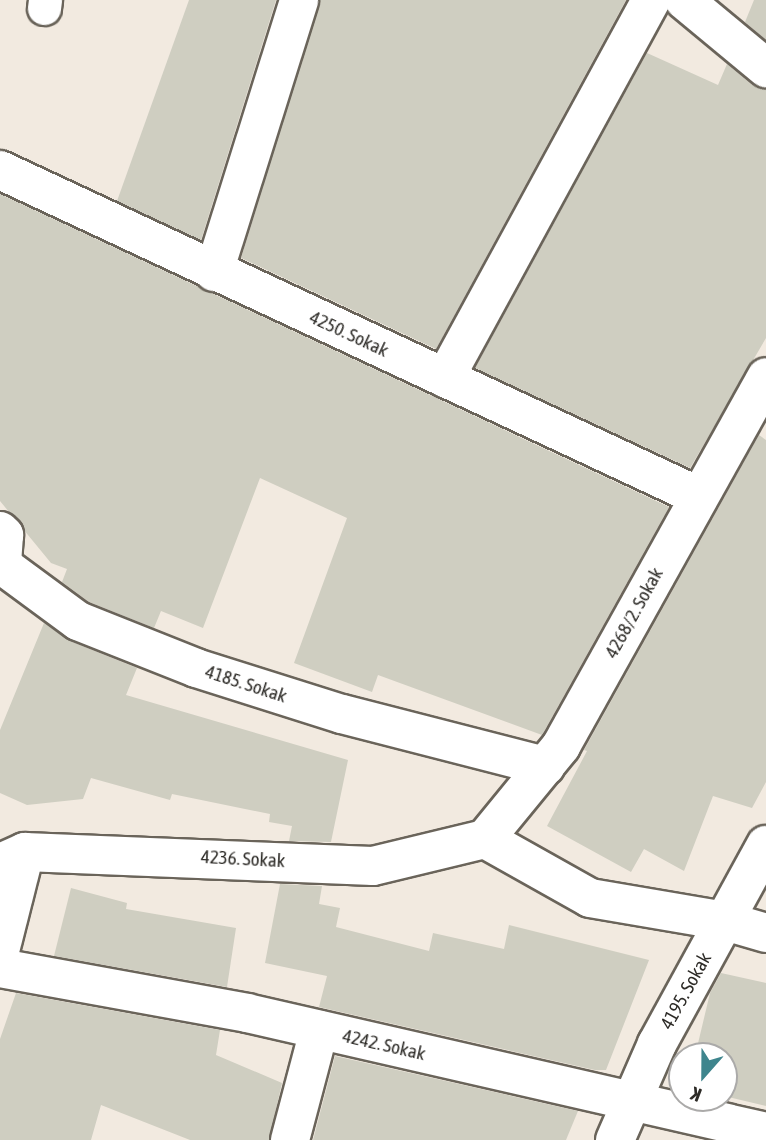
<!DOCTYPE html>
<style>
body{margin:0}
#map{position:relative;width:766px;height:1140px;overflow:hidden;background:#f2eae0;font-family:"Asap Condensed",sans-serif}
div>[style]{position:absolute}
.building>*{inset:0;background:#cfcec1}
.roads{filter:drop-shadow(2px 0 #6a645a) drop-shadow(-2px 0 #6a645a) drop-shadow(0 2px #6a645a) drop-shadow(0 -2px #6a645a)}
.service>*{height:33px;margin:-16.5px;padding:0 16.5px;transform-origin:16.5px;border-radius:16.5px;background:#fff}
.minor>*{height:38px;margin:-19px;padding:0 19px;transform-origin:19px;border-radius:19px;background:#fff}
span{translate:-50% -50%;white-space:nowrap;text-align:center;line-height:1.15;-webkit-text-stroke:5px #fff;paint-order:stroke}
.street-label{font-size:19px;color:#2d2b27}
.north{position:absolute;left:668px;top:1042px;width:70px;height:70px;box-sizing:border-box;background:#fff;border:2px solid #abaaa9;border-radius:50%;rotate:201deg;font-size:19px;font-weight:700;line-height:28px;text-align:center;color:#2d2b27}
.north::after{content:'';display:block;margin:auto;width:24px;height:32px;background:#3e858d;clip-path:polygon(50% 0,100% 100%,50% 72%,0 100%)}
</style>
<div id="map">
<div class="building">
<div style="clip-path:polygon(189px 0,276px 0,201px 240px,117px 201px)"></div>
<div style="clip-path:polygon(320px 0,626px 0,436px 349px,241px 258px)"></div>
<div style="clip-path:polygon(754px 0,766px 0,766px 40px,745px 22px)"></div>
<div style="clip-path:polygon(647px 53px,718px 85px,727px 64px,752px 85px,766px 89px,766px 338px,690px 468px,475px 368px)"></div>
<div style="clip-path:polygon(0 194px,669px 507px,542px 735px,378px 675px,372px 692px,294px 663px,347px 518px,260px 478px,203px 628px,161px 611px,154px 628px,89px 602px,62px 582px,67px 569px,51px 563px,0 501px)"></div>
<div style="clip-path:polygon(759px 435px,766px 440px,766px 782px,752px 808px,713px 796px,684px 871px,644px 849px,631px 872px,547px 826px,587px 751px,584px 750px)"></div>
<div style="clip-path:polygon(44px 623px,70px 641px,137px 668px,126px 695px,348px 760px,331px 842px,289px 841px,292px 826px,269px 822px,270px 814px,172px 794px,170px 800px,91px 778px,83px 799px,27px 805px,0 793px,0 730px)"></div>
<div style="clip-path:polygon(280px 884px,322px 886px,319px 904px,340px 908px,336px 927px,429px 951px,433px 933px,504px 949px,509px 925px,649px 960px,606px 1070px,595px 1070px,319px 1007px,327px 976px,265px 963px)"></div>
<div style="clip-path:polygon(71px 888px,127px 903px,126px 909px,236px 928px,227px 987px,54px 956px)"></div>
<div style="clip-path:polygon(721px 973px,766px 983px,766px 1106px,724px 1096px,724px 1056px,695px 1056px,710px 993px)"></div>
<div style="clip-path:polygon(16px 993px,220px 1030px,216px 1055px,282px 1083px,269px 1140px,190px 1140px,101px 1105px,91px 1140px,0 1140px,0 1039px)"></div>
<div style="clip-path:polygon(335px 1056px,578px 1111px,566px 1140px,313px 1140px)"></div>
</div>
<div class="roads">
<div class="service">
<div style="left:44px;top:8px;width:8px;rotate:-83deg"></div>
</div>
<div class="minor">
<div style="left:684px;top:0;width:107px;rotate:39.7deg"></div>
<div style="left:0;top:170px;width:770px;rotate:25.03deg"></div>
<div style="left:214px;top:272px;width:285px;rotate:-72.6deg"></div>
<div style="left:445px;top:378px;width:430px;rotate:-61.4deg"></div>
<div style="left:0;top:531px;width:6px;rotate:45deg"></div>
<div style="left:4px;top:535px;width:30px;rotate:94deg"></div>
<div style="left:2px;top:565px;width:94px;rotate:36.4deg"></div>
<div style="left:78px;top:621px;width:127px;rotate:21.7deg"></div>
<div style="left:196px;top:668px;width:153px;rotate:17.5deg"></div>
<div style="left:342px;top:714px;width:210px;rotate:14.4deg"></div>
<div style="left:485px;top:839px;width:120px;rotate:-50.7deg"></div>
<div style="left:561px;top:746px;width:422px;rotate:-60.9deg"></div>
<div style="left:485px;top:839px;width:120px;rotate:29.3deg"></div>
<div style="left:590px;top:898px;width:137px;rotate:9.7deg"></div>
<div style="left:725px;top:921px;width:43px;rotate:16.3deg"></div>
<div style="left:0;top:863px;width:27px;rotate:-24deg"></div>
<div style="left:25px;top:852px;width:348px;rotate:2.3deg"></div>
<div style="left:373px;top:866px;width:115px;rotate:-13.6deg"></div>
<div style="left:0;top:951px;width:102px;rotate:-75.8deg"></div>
<div style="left:0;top:968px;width:251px;rotate:10.3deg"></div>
<div style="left:247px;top:1013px;width:532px;rotate:12.91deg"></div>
<div style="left:290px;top:1140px;width:114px;rotate:-75.2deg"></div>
<div style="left:615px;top:1140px;width:105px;rotate:-66.4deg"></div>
<div style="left:657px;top:1044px;width:227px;rotate:-61.3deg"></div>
</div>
</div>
<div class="street-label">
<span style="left:349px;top:334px;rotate:25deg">4250. Sokak</span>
<span style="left:634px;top:613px;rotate:-61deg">4268/2. Sokak</span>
<span style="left:246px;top:684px;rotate:18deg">4185. Sokak</span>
<span style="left:243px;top:859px;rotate:3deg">4236. Sokak</span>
<span style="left:686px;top:991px;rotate:-61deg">4195. Sokak</span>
<span style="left:384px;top:1045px;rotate:13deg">4242. Sokak</span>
</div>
<div class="north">K</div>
</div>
